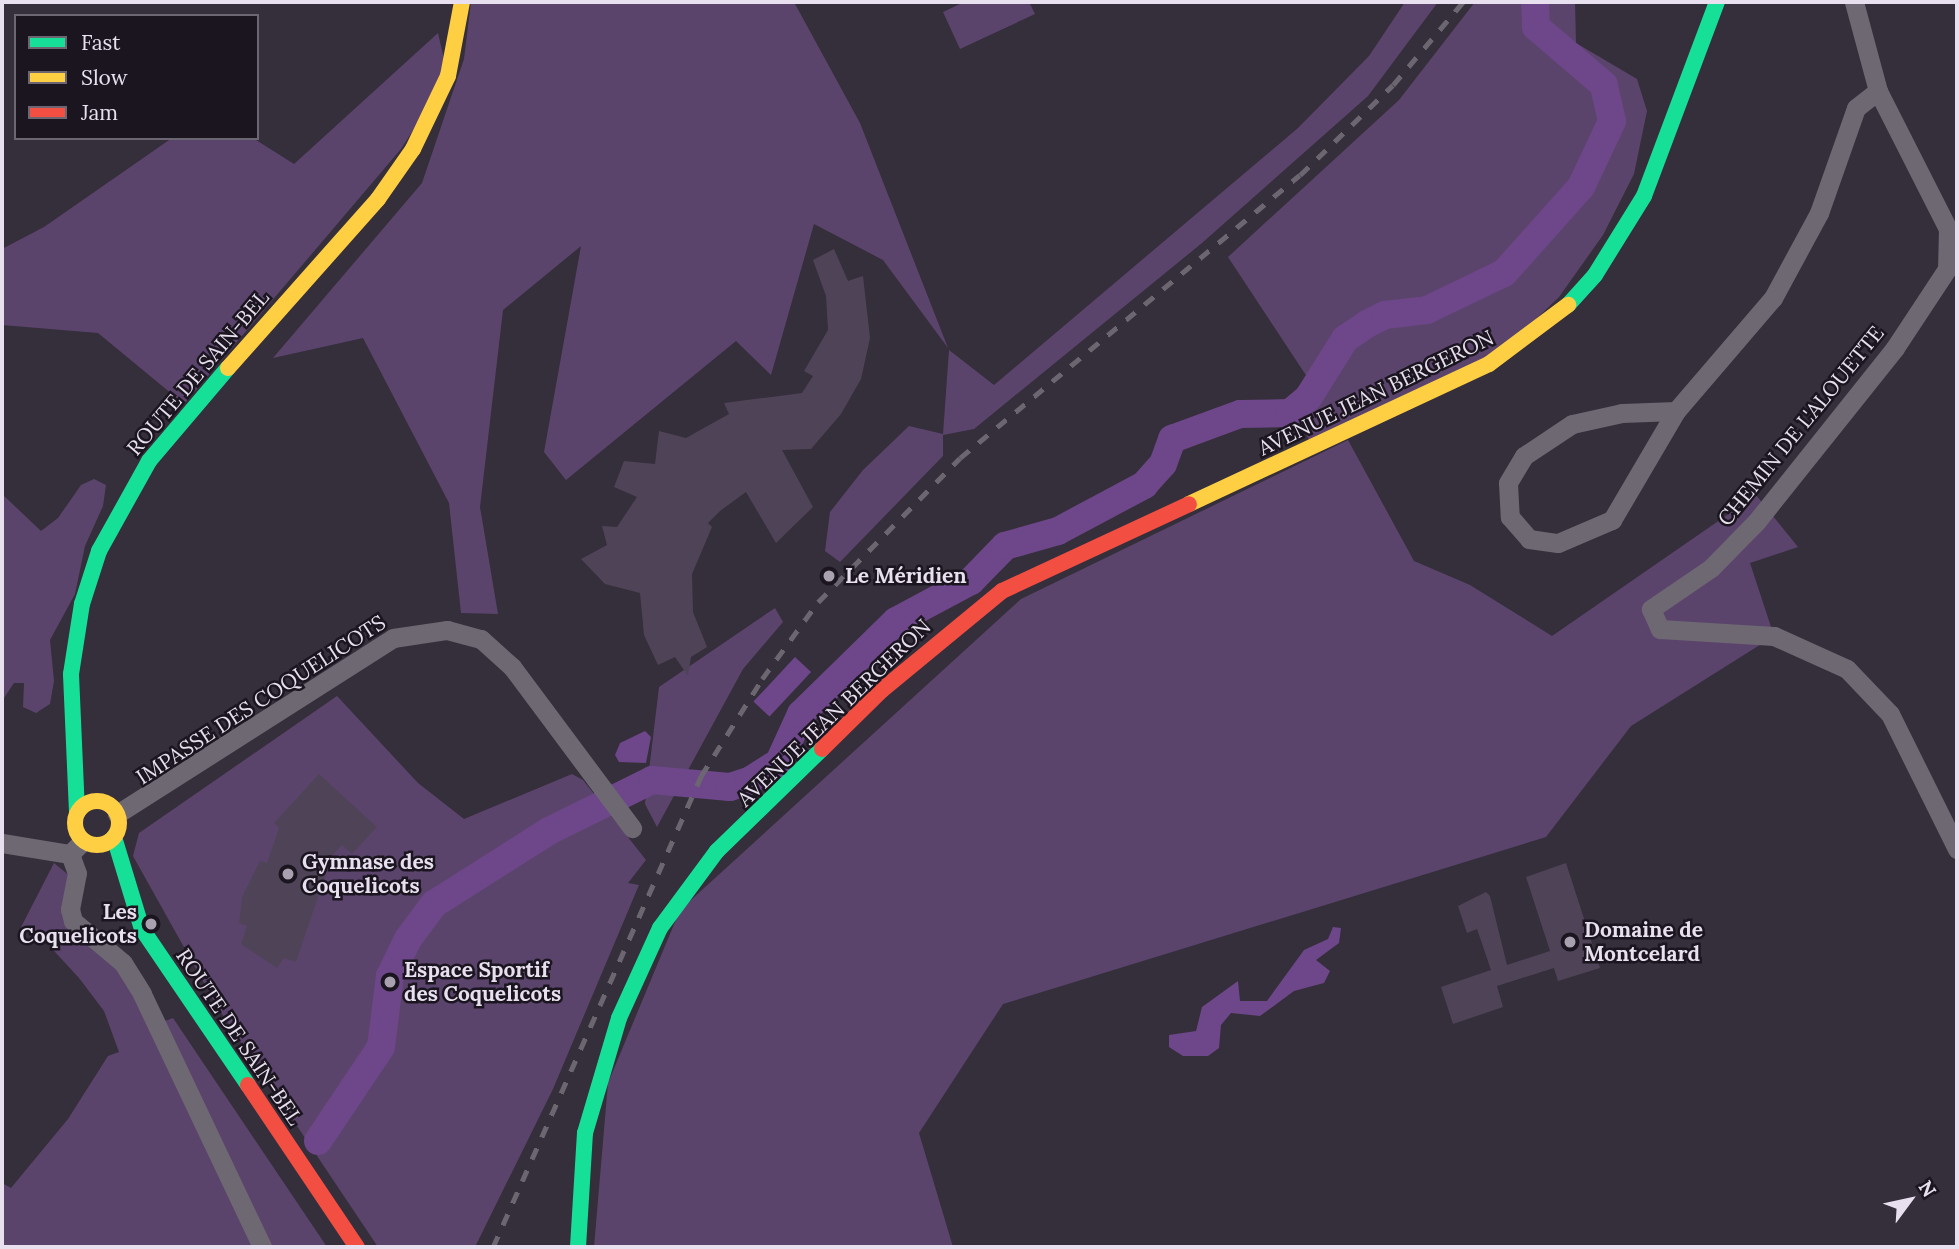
<!DOCTYPE html>
<meta charset="utf-8">
<style>
body{margin:0}
#map{position:relative;width:1959px;height:1249px;overflow:hidden;background:#352e3b;font-family:Lora,serif}
div>[style]{position:absolute}
.green>*{inset:0;background:#5b446c}
.water>*{inset:0;background:#6d4789;transform-origin:0 0}
.river>*{height:28px;margin:-14px;padding:0 14px;transform-origin:14px;border-radius:14px;background:#6d4789}
.building>*{inset:0;background:#4f4457}
.street>*{height:19px;margin:-9.5px;padding:0 9.5px;transform-origin:9.5px;border-radius:9.5px;background:#6e6873}
.fast>*{height:16px;margin:-8px;padding:0 8px;transform-origin:8px;border-radius:8px;background:#16e098}
.slow>*{height:16px;margin:-8px;padding:0 8px;transform-origin:8px;border-radius:8px;background:#ffcf43}
.slow>.ring{margin:-8px;padding:0;box-sizing:content-box;background:none;border:16px solid #ffcf43;border-radius:50%}
.jam>*{height:16px;margin:-8px;padding:0 8px;transform-origin:8px;border-radius:8px;background:#f24e42}
.rail>*{height:4.5px;margin-top:-2.25px;transform-origin:0;background:repeating-linear-gradient(90deg,#6c6671 0 12px,transparent 0 24px)}
.dots>*{width:19px;height:19px;translate:-50% -50%;box-sizing:border-box;border:4px solid #1a151f;border-radius:50%}
span{translate:-50% -50%;white-space:nowrap;text-align:center;line-height:1.15;-webkit-text-stroke:5px #1a151f;paint-order:stroke}
.street-label{font-size:21px;color:#e8dfef}
.poi-label{font-size:21px;color:#e8dfef;font-weight:700}
.left{translate:0 -50%;text-align:left}
.right{translate:-100% -50%;text-align:right}
.frame{position:absolute;inset:0;border:4px solid #e8dfef;pointer-events:none}
.legend{position:absolute;left:14px;top:14px;width:245px;height:126px;box-sizing:border-box;background:#1a151f;border:2px solid #6c6672;margin:0;padding:9px 12px;list-style:none;font-size:21px;color:#e8dfef}
.legend li{display:flex;align-items:center;gap:14px;height:35px}
.legend b{width:35px;border:2px solid #6c6672}
.north{position:absolute;left:1875px;top:1165px;width:70px;height:70px;-webkit-text-stroke:5px #1a151f;paint-order:stroke;rotate:57deg;font-size:19px;font-weight:700;line-height:28px;text-align:center;color:#e8dfef}
.north::after{content:'';display:block;margin:auto;width:24px;height:32px;background:#e8dfef;clip-path:polygon(50% 0,100% 100%,50% 72%,0 100%)}
</style>
<div id="map">
<div class="green">
<div style="clip-path:polygon(471px 2px,794px 2px,860px 123px,948px 348px,883px 260px,814px 224px,771px 375px,736px 341px,566px 480px,544px 452px,581px 246px,503px 310px,480px 507px,498px 614px,461px 613px,449px 503px,363px 338px,273px 358px,422px 183px,464px 59px)"></div>
<div style="clip-path:polygon(964px 2px,1029px 2px,1035px 14px,960px 49px,943px 12px)"></div>
<div style="clip-path:polygon(1405px 2px,1438px 2px,1368px 96px,1202px 243px,974px 429px,943px 435px,943px 456px,840px 562px,825px 551px,830px 512px,863px 470px,909px 426px,943px 434px,949px 350px,994px 385px,1298px 128px,1369px 56px)"></div>
<div style="clip-path:polygon(1475px 2px,1575px 2px,1576px 43px,1637px 79px,1647px 111px,1634px 174px,1603px 235px,1559px 297px,1489px 364px,1313px 448px,1298px 418px,1319px 395px,1228px 257px,1399px 100px)"></div>
<div style="clip-path:polygon(438px 33px,448px 76px,401px 149px,184px 404px,98px 333px,2px 325px,2px 249px,44px 227px,172px 138px,253px 138px,294px 164px)"></div>
<div style="clip-path:polygon(1348px 440px,1414px 561px,1470px 585px,1552px 636px,1756px 495px,1798px 547px,1750px 563px,1774px 636px,1631px 726px,1546px 837px,1003px 1004px,919px 1133px,953px 1247px,594px 1247px,608px 1083px,680px 910px,1021px 599px)"></div>
<div style="clip-path:polygon(94px 479px,106px 485px,103px 506px,85px 546px,75px 594px,50px 640px,54px 681px,50px 704px,36px 713px,23px 707px,24px 683px,14px 683px,2px 701px,2px 494px,41px 531px,58px 518px,81px 485px)"></div>
<div style="clip-path:polygon(775px 608px,783px 622px,743px 669px,657px 827px,645px 804px,659px 687px)"></div>
<div style="clip-path:polygon(337px 696px,418px 783px,464px 819px,572px 774px,583px 780px,646px 860px,628px 883px,639px 885px,553px 1089px,475px 1247px,378px 1247px,218px 1008px,133px 856px,139px 833px)"></div>
<div style="clip-path:polygon(54px 863px,77px 882px,70px 909px,123px 963px,157px 1024px,173px 1018px,327px 1247px,2px 1247px,2px 1183px,11px 1188px,68px 1119px,108px 1056px,119px 1052px,104px 1011px,79px 978px,32px 927px,18px 933px)"></div>
</div>
<div class="water">
<div style="left:795px;top:657px;width:22px;height:61px;rotate:43deg"></div>
<div style="clip-path:polygon(645px 731px,651px 737px,646px 763px,619px 762px,615px 755px,620px 743px)"></div>
<div style="clip-path:polygon(1333px 927px,1341px 928px,1339px 943px,1316px 960px,1330px 971px,1324px 983px,1294px 991px,1260px 1016px,1231px 1013px,1221px 1025px,1219px 1048px,1208px 1056px,1183px 1056px,1169px 1047px,1169px 1035px,1196px 1031px,1202px 1007px,1238px 981px,1240px 1001px,1267px 1001px,1304px 950px,1328px 939px)"></div>
</div>
<div class="river">
<div style="left:318px;top:1141px;width:113px;rotate:-56.2deg"></div>
<div style="left:381px;top:1047px;width:72px;rotate:-82.8deg"></div>
<div style="left:390px;top:976px;width:41px;rotate:-64.1deg"></div>
<div style="left:408px;top:939px;width:44px;rotate:-53.4deg"></div>
<div style="left:434px;top:904px;width:136px;rotate:-32.4deg"></div>
<div style="left:549px;top:831px;width:115px;rotate:-26.3deg"></div>
<div style="left:652px;top:780px;width:78px;rotate:5.1deg"></div>
<div style="left:730px;top:787px;width:20px;rotate:-18deg"></div>
<div style="left:749px;top:781px;width:36px;rotate:-32deg"></div>
<div style="left:779px;top:762px;width:53px;rotate:-65.4deg"></div>
<div style="left:801px;top:714px;width:133px;rotate:-44.4deg"></div>
<div style="left:896px;top:621px;width:85px;rotate:-28.1deg"></div>
<div style="left:971px;top:581px;width:49px;rotate:-45.8deg"></div>
<div style="left:1005px;top:546px;width:55px;rotate:-15.8deg"></div>
<div style="left:1058px;top:531px;width:98px;rotate:-28.1deg"></div>
<div style="left:1144px;top:485px;width:28px;rotate:-48deg"></div>
<div style="left:1163px;top:464px;width:27px;rotate:-70deg"></div>
<div style="left:1172px;top:439px;width:72px;rotate:-20.2deg"></div>
<div style="left:1240px;top:414px;width:50px;rotate:-1.1deg"></div>
<div style="left:1290px;top:413px;width:23px;rotate:-40deg"></div>
<div style="left:1308px;top:398px;width:70px;rotate:-57.9deg"></div>
<div style="left:1345px;top:339px;width:27px;rotate:-34deg"></div>
<div style="left:1367px;top:324px;width:20px;rotate:-27deg"></div>
<div style="left:1385px;top:315px;width:42px;rotate:-6.8deg"></div>
<div style="left:1427px;top:310px;width:85px;rotate:-25.7deg"></div>
<div style="left:1504px;top:273px;width:115px;rotate:-48.2deg"></div>
<div style="left:1581px;top:187px;width:73px;rotate:-64.8deg"></div>
<div style="left:1612px;top:121px;width:37px;rotate:-103deg"></div>
<div style="left:1604px;top:85px;width:89px;rotate:-139.5deg"></div>
<div style="left:1536px;top:27px;width:25px;rotate:-92deg"></div>
</div>
<div class="building">
<div style="clip-path:polygon(834px 249px,848px 281px,863px 276px,870px 338px,861px 379px,841px 414px,811px 449px,782px 450px,813px 507px,776px 543px,746px 492px,720px 511px,708px 523px,712px 527px,692px 574px,693px 612px,707px 647px,691px 657px,688px 676px,675px 657px,658px 665px,644px 635px,640px 593px,605px 584px,581px 559px,607px 545px,602px 526px,617px 527px,637px 497px,614px 487px,624px 461px,655px 464px,659px 431px,686px 438px,729px 414px,724px 403px,802px 393px,813px 376px,804px 371px,828px 330px,826px 296px,813px 260px)"></div>
<div style="clip-path:polygon(319px 774px,377px 827px,352px 854px,342px 845px,332px 856px,296px 962px,284px 958px,277px 968px,241px 944px,247px 926px,239px 923px,242px 897px,260px 861px,267px 863px,279px 828px,274px 823px)"></div>
<div style="clip-path:polygon(1566px 863px,1600px 968px,1558px 981px,1554px 968px,1497px 986px,1503px 1007px,1453px 1024px,1441px 987px,1491px 970px,1477px 929px,1467px 933px,1458px 906px,1486px 892px,1490px 896px,1507px 965px,1550px 951px,1526px 877px)"></div>
</div>
<div class="street">
<div style="left:1854px;top:2px;width:92px;rotate:74.9deg"></div>
<div style="left:1878px;top:91px;width:155px;rotate:63.1deg"></div>
<div style="left:1948px;top:229px;width:40px;rotate:91.4deg"></div>
<div style="left:1947px;top:269px;width:95px;rotate:123.4deg"></div>
<div style="left:1895px;top:348px;width:221px;rotate:128.6deg"></div>
<div style="left:1757px;top:521px;width:66px;rotate:134.4deg"></div>
<div style="left:1711px;top:568px;width:73px;rotate:145.7deg"></div>
<div style="left:1651px;top:609px;width:22px;rotate:66deg"></div>
<div style="left:1660px;top:629px;width:114px;rotate:3.5deg"></div>
<div style="left:1774px;top:636px;width:80px;rotate:24.3deg"></div>
<div style="left:1847px;top:669px;width:62px;rotate:46.3deg"></div>
<div style="left:1890px;top:714px;width:151px;rotate:63.6deg"></div>
<div style="left:1676px;top:411px;width:54px;rotate:177.9deg"></div>
<div style="left:1622px;top:413px;width:51px;rotate:167.6deg"></div>
<div style="left:1572px;top:424px;width:58px;rotate:146.3deg"></div>
<div style="left:1524px;top:456px;width:31px;rotate:121deg"></div>
<div style="left:1508px;top:483px;width:34px;rotate:87deg"></div>
<div style="left:1510px;top:517px;width:29px;rotate:49deg"></div>
<div style="left:1529px;top:539px;width:29px;rotate:8deg"></div>
<div style="left:1558px;top:543px;width:59px;rotate:-23.1deg"></div>
<div style="left:1612px;top:520px;width:126px;rotate:-59.6deg"></div>
<div style="left:1676px;top:411px;width:149px;rotate:-49.4deg"></div>
<div style="left:1773px;top:298px;width:97px;rotate:-61.6deg"></div>
<div style="left:1819px;top:213px;width:111px;rotate:-70.6deg"></div>
<div style="left:1856px;top:108px;width:28px;rotate:-38deg"></div>
<div style="left:117px;top:814px;width:327px;rotate:-32.5deg"></div>
<div style="left:393px;top:638px;width:55px;rotate:-8.4deg"></div>
<div style="left:447px;top:630px;width:35px;rotate:15deg"></div>
<div style="left:481px;top:639px;width:42px;rotate:42.1deg"></div>
<div style="left:512px;top:667px;width:201px;rotate:53.3deg"></div>
<div style="left:2px;top:843px;width:69px;rotate:9.2deg"></div>
<div style="left:70px;top:854px;width:18px;rotate:-45deg"></div>
<div style="left:70px;top:854px;width:20px;rotate:70deg"></div>
<div style="left:77px;top:873px;width:37px;rotate:101deg"></div>
<div style="left:70px;top:909px;width:12px;rotate:76deg"></div>
<div style="left:73px;top:921px;width:65px;rotate:40deg"></div>
<div style="left:123px;top:963px;width:36px;rotate:58deg"></div>
<div style="left:142px;top:994px;width:280px;rotate:64.6deg"></div>
</div>
<div class="fast">
<div style="left:1568px;top:305px;width:40px;rotate:-48deg"></div>
<div style="left:1595px;top:275px;width:93px;rotate:-58.2deg"></div>
<div style="left:1644px;top:196px;width:207px;rotate:-69.4deg"></div>
<div style="left:77px;top:812px;width:138px;rotate:-92.5deg"></div>
<div style="left:71px;top:674px;width:71px;rotate:-81.1deg"></div>
<div style="left:82px;top:604px;width:56px;rotate:-72.2deg"></div>
<div style="left:99px;top:551px;width:103px;rotate:-60.9deg"></div>
<div style="left:149px;top:461px;width:122px;rotate:-49.7deg"></div>
<div style="left:114px;top:837px;width:96px;rotate:73.1deg"></div>
<div style="left:142px;top:929px;width:189px;rotate:55.8deg"></div>
<div style="left:578px;top:1247px;width:114px;rotate:-86.5deg"></div>
<div style="left:585px;top:1133px;width:120px;rotate:-73.5deg"></div>
<div style="left:619px;top:1018px;width:99px;rotate:-65.5deg"></div>
<div style="left:660px;top:928px;width:96px;rotate:-53.5deg"></div>
<div style="left:717px;top:851px;width:146px;rotate:-44.2deg"></div>
</div>
<div class="slow">
<div style="left:228px;top:368px;width:226px;rotate:-48.4deg"></div>
<div style="left:378px;top:199px;width:61px;rotate:-55deg"></div>
<div style="left:413px;top:149px;width:81px;rotate:-64.4deg"></div>
<div style="left:448px;top:76px;width:75px;rotate:-79.3deg"></div>
<div style="left:1189px;top:504px;width:331px;rotate:-25deg"></div>
<div style="left:1489px;top:364px;width:99px;rotate:-36.8deg"></div>
<div class="ring" style="left:75px;top:801px;width:28px;height:28px"></div>
</div>
<div class="jam">
<div style="left:822px;top:749px;width:84px;rotate:-44.5deg"></div>
<div style="left:882px;top:690px;width:156px;rotate:-39.5deg"></div>
<div style="left:1002px;top:591px;width:206px;rotate:-24.9deg"></div>
<div style="left:248px;top:1085px;width:195px;rotate:56.1deg"></div>
</div>
<div class="rail">
<div style="left:493px;top:1247px;width:515px;rotate:-66.17deg"></div>
<div style="left:701px;top:776px;width:115px;rotate:-57.8deg"></div>
<div style="left:762px;top:679px;width:95px;rotate:-54deg"></div>
<div style="left:818px;top:602px;width:202px;rotate:-45.4deg"></div>
<div style="left:960px;top:458px;width:442px;rotate:-39.8deg"></div>
<div style="left:1300px;top:175px;width:129px;rotate:-44.1deg"></div>
<div style="left:1393px;top:85px;width:109px;rotate:-49.9deg"></div>
</div>
<div class="dots">
<div style="left:829px;top:576px;background:#a9a1b0"></div>
<div style="left:288px;top:874px;background:#a9a1b0"></div>
<div style="left:151px;top:924px;background:#a9a1b0"></div>
<div style="left:1570px;top:942px;background:#a9a1b0"></div>
<div style="left:390px;top:982px;background:#a9a1b0"></div>
</div>
<div class="street-label">
<span style="left:198px;top:373px;rotate:-50deg">ROUTE DE SAIN-BEL</span>
<span style="left:1376px;top:393px;rotate:-26deg">AVENUE JEAN BERGERON</span>
<span style="left:1801px;top:426px;rotate:-51deg">CHEMIN DE L'ALOUETTE</span>
<span style="left:261px;top:700px;rotate:-33deg">IMPASSE DES COQUELICOTS</span>
<span style="left:834px;top:713px;rotate:-44deg">AVENUE JEAN BERGERON</span>
<span style="left:239px;top:1037px;rotate:56deg">ROUTE DE SAIN-BEL</span>
</div>
<div class="poi-label">
<span class="left" style="left:845px;top:576px">Le Méridien</span>
<span class="left" style="left:302px;top:874px">Gymnase des<br>Coquelicots</span>
<span class="right" style="left:137px;top:924px">Les<br>Coquelicots</span>
<span class="left" style="left:1584px;top:942px">Domaine de<br>Montcelard</span>
<span class="left" style="left:404px;top:982px">Espace Sportif<br>des Coquelicots</span>
</div>
<div class="frame"></div>
<ul class="legend">
<li><b style="height:9px;background:#16e098"></b>Fast</li>
<li><b style="height:9px;background:#ffcf43"></b>Slow</li>
<li><b style="height:9px;background:#f24e42"></b>Jam</li>
</ul>
<div class="north">N</div>
</div>
